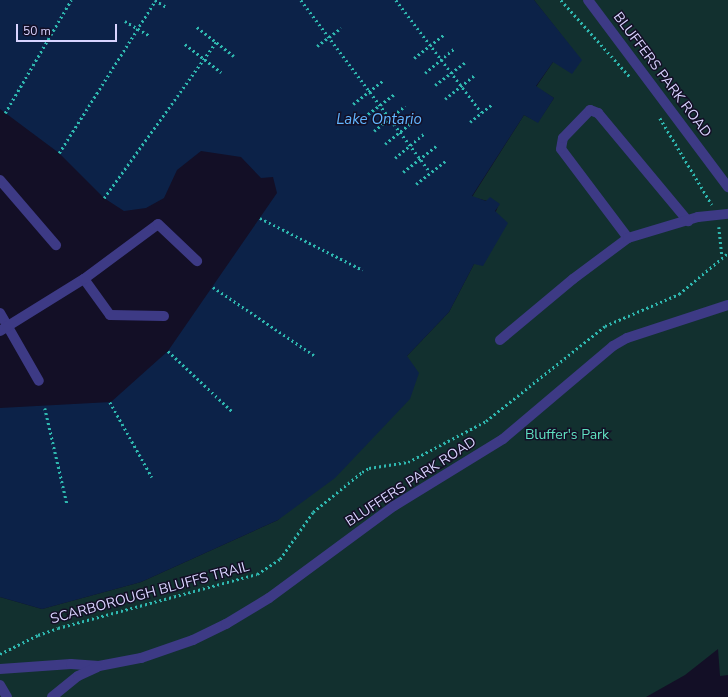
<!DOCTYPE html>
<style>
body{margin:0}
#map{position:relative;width:728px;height:697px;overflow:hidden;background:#130f26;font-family:"Nunito Sans",sans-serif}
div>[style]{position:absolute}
.green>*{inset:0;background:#12302f}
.water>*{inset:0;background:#0c2248}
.path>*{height:2.5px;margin-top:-1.25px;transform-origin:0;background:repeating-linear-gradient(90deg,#2fb8b0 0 2px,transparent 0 5px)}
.minor>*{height:10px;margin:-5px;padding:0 5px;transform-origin:5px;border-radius:5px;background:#3d3a85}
span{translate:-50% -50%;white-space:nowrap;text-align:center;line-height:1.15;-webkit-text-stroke:3px #130f26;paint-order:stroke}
.street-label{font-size:14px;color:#d9d4ff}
.park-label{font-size:14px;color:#5fe0c0}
.water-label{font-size:15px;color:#62b6ff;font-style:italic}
.scale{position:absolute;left:16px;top:24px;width:101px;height:18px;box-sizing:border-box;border:2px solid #d9d4ff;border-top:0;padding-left:5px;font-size:12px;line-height:14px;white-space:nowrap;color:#d9d4ff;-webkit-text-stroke:3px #130f26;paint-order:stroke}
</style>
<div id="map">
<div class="green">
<div style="clip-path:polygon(534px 0,728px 0,728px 675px,720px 676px,718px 649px,685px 675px,646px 697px,0 697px,0 597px,42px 609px,141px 582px,278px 520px,407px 356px,449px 312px,474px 264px,499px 204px,472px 197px,524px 115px,538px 122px,554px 98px,536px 87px,553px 62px,581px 60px)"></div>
</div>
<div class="water">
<div style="clip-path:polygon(0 0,534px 0,582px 60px,572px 74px,553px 62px,536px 86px,554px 98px,538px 123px,524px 115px,472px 196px,486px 201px,490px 197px,500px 204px,495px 211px,508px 223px,483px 266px,474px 264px,449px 312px,407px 356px,419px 373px,410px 399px,335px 478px,278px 520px,141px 582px,42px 609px,0 597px,0 408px,111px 402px,168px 351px,277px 193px,273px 177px,261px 178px,241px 157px,201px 151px,177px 170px,164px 198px,146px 208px,124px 211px,104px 198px,59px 153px,0 109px)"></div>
</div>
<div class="path">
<div style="left:155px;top:0;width:13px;rotate:32deg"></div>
<div style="left:301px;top:0;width:215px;rotate:53.1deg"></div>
<div style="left:396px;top:0;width:141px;rotate:52.8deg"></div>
<div style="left:561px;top:0;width:103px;rotate:48.1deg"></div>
<div style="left:125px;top:21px;width:29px;rotate:31deg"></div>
<div style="left:197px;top:27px;width:47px;rotate:38.1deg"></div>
<div style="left:185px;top:44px;width:46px;rotate:37.9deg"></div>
<div style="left:317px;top:46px;width:30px;rotate:-37deg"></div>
<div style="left:414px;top:58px;width:39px;rotate:-38deg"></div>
<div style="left:425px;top:73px;width:39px;rotate:-40deg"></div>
<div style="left:435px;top:85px;width:38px;rotate:-37deg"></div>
<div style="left:445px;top:99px;width:38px;rotate:-39deg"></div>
<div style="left:353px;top:104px;width:39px;rotate:-38deg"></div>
<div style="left:5px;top:113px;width:131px;rotate:-59.7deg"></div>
<div style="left:364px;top:117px;width:39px;rotate:-37deg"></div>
<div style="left:660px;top:118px;width:101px;rotate:59.1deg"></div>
<div style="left:470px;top:122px;width:28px;rotate:-39deg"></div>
<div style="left:374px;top:131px;width:40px;rotate:-39deg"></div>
<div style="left:385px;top:144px;width:38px;rotate:-39deg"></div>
<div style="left:59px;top:153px;width:180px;rotate:-57.7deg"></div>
<div style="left:395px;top:158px;width:39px;rotate:-40deg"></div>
<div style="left:403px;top:172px;width:42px;rotate:-38.2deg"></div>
<div style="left:416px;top:184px;width:37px;rotate:-38deg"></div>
<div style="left:104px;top:198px;width:192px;rotate:-54.3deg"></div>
<div style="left:260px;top:218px;width:115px;rotate:26.8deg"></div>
<div style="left:719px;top:227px;width:29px;rotate:84deg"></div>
<div style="left:213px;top:287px;width:122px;rotate:34deg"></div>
<div style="left:168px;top:351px;width:89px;rotate:43.2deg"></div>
<div style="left:110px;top:402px;width:86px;rotate:60.8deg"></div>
<div style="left:45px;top:408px;width:98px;rotate:77deg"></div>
<div style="left:0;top:654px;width:42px;rotate:-26.6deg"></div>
<div style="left:38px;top:635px;width:21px;rotate:-19deg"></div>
<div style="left:58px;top:628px;width:206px;rotate:-15.2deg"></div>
<div style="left:257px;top:574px;width:27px;rotate:-33deg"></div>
<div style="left:280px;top:559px;width:57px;rotate:-54.9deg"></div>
<div style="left:313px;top:512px;width:63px;rotate:-39.2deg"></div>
<div style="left:362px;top:472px;width:8px;rotate:-30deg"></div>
<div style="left:369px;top:468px;width:39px;rotate:-9deg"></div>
<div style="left:408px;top:462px;width:88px;rotate:-27.7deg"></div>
<div style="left:486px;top:421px;width:152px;rotate:-38.6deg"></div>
<div style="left:605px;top:326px;width:81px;rotate:-23.4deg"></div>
<div style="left:679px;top:294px;width:64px;rotate:-39.9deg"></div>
</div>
<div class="minor">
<div style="left:588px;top:0;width:234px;rotate:53.2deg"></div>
<div style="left:0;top:180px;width:86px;rotate:49.3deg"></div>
<div style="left:628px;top:238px;width:111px;rotate:-127deg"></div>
<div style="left:561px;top:149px;width:11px;rotate:-80deg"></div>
<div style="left:563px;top:138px;width:39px;rotate:-46deg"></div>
<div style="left:590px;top:110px;width:9px;rotate:21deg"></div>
<div style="left:598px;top:113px;width:141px;rotate:50.2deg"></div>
<div style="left:84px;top:279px;width:44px;rotate:54.2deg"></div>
<div style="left:110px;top:315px;width:54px;rotate:1.1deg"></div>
<div style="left:0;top:313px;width:78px;rotate:60.2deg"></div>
<div style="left:0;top:331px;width:99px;rotate:-31.8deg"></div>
<div style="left:84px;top:279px;width:92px;rotate:-36.6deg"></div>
<div style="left:158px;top:224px;width:54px;rotate:43.5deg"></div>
<div style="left:500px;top:340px;width:95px;rotate:-39.9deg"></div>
<div style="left:573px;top:279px;width:69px;rotate:-36.7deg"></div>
<div style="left:628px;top:238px;width:73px;rotate:-16.7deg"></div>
<div style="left:698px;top:217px;width:30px;rotate:-6deg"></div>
<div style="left:0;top:669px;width:71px;rotate:-4deg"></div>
<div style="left:71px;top:664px;width:28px;rotate:4deg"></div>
<div style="left:99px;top:666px;width:43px;rotate:-10.8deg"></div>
<div style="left:141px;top:658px;width:55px;rotate:-19.1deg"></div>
<div style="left:193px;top:640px;width:37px;rotate:-26deg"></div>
<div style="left:226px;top:624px;width:50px;rotate:-31.2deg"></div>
<div style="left:269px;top:598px;width:155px;rotate:-36.4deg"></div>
<div style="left:394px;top:506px;width:128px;rotate:-31.6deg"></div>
<div style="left:503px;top:439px;width:144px;rotate:-40.2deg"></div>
<div style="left:613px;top:346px;width:16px;rotate:-30deg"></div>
<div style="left:627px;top:338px;width:106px;rotate:-18.1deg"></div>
<div style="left:0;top:685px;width:14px;rotate:60deg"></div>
<div style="left:52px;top:697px;width:33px;rotate:-39deg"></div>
<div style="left:78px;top:676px;width:21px;rotate:-25deg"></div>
</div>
<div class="street-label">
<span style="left:662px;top:75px;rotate:53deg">BLUFFERS PARK ROAD</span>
<span style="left:411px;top:482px;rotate:-33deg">BLUFFERS PARK ROAD</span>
<span style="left:150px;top:593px;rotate:-15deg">SCARBOROUGH BLUFFS TRAIL</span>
</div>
<div class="park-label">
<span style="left:567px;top:435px">Bluffer's Park</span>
</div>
<div class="water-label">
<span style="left:379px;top:120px">Lake Ontario</span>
</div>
<div class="scale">50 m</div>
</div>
